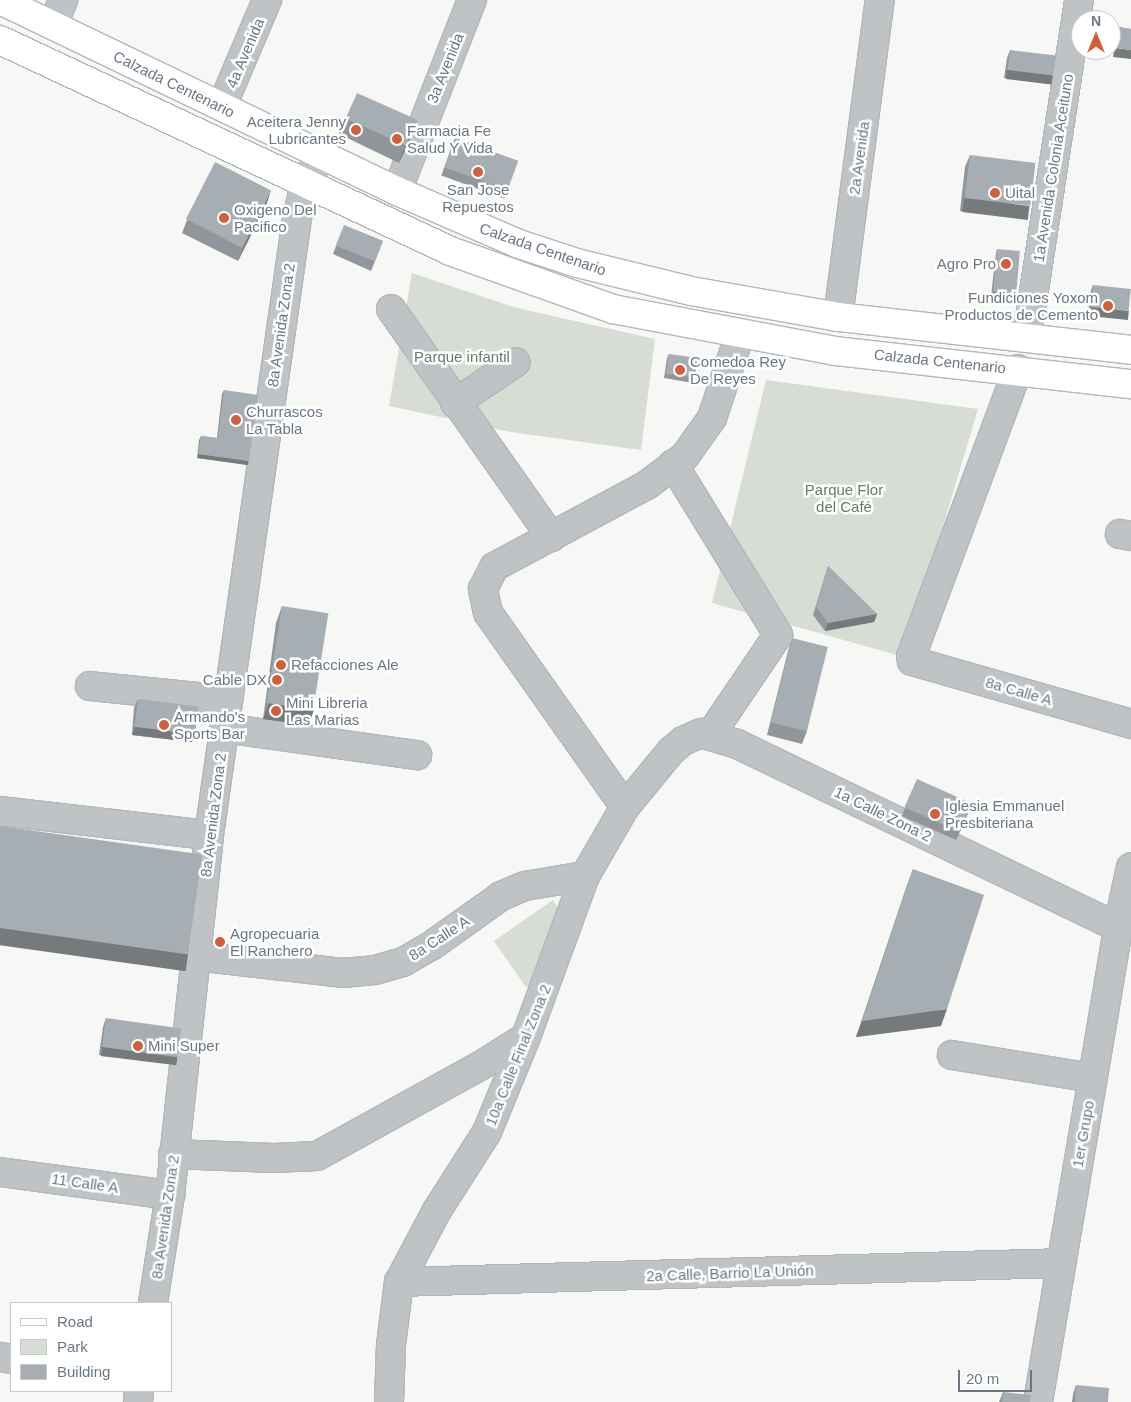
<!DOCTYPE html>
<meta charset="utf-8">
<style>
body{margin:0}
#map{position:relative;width:1131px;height:1402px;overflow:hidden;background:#f7f7f5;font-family:Arial,sans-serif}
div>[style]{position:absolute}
.green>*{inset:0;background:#d7dcd4}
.roads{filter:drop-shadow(1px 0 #b2b7ba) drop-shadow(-1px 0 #b2b7ba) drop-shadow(0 1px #b2b7ba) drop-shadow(0 -1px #b2b7ba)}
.minor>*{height:28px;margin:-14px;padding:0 14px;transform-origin:14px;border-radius:14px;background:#bfc3c6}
.major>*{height:28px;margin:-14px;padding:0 14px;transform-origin:14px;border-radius:14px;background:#fff}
.wall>*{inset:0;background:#90969a;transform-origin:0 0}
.shaded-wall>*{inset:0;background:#757a7d;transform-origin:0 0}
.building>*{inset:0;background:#a7aeb3;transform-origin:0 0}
.dots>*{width:14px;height:14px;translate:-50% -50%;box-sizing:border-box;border:2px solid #fff;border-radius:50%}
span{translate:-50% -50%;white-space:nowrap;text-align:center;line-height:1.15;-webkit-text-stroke:5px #fff;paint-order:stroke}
.street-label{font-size:15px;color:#697783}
.poi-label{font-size:15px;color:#697783}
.right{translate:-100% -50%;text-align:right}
.left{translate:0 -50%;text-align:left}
.park-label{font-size:15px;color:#6b7a67}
.legend{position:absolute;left:10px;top:1302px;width:162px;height:90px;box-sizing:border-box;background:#fff;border:1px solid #c3c9cd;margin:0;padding:6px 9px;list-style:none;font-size:15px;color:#697783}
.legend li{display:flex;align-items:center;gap:10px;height:25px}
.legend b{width:25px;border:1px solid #c3c9cd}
.north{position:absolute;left:1071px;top:10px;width:50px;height:50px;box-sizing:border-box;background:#fff;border:1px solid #c3c9cd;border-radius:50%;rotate:0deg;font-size:14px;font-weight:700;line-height:20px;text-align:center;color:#697783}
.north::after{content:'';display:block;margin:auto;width:18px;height:22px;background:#d25f3a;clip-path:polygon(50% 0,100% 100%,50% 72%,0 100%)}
.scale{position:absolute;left:958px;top:1370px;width:74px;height:22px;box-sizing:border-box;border:2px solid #697783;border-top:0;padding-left:6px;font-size:15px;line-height:18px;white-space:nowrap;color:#697783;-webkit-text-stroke:4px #fff;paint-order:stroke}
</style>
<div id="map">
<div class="green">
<div style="clip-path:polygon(412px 273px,517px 308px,655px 339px,641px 450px,511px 432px,389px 406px)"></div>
<div style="clip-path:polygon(766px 380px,978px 409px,904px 657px,712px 603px)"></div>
<div style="clip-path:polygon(553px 900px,563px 915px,539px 987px,526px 987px,494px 941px)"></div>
</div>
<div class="roads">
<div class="minor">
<div style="left:53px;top:25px;width:27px;rotate:-68deg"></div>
<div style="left:222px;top:106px;width:115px;rotate:-67deg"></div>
<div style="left:397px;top:191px;width:205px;rotate:-68.6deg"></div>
<div style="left:391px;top:309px;width:279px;rotate:54.9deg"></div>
<div style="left:838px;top:317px;width:320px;rotate:-82.5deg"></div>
<div style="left:1027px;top:336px;width:340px;rotate:-81.2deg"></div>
<div style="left:1018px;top:369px;width:306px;rotate:110.4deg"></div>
<div style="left:911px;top:656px;width:5px;rotate:79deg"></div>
<div style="left:912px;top:661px;width:228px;rotate:16deg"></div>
<div style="left:455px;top:403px;width:73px;rotate:-33.9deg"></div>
<div style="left:673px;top:464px;width:201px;rotate:58.4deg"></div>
<div style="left:778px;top:635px;width:120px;rotate:124.1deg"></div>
<div style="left:1120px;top:534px;width:11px;rotate:10deg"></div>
<div style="left:90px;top:686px;width:139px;rotate:5.8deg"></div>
<div style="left:224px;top:728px;width:195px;rotate:8deg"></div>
<div style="left:625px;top:807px;width:237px;rotate:-125.2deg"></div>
<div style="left:488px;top:613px;width:25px;rotate:-102deg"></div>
<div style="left:483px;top:589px;width:25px;rotate:-63deg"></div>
<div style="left:494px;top:567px;width:174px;rotate:-28.2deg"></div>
<div style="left:647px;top:485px;width:48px;rotate:-37.3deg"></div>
<div style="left:685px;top:456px;width:47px;rotate:-54.6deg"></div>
<div style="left:712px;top:418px;width:89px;rotate:-71.6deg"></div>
<div style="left:0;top:811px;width:210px;rotate:6.6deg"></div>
<div style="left:196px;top:956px;width:147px;rotate:6.6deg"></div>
<div style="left:342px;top:973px;width:33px;rotate:-5deg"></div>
<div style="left:375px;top:970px;width:29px;rotate:-16deg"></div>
<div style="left:403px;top:962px;width:32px;rotate:-30deg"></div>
<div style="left:431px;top:946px;width:86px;rotate:-35.5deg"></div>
<div style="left:501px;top:896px;width:26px;rotate:-23deg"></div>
<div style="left:525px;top:886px;width:61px;rotate:-9.5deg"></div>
<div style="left:952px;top:1055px;width:142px;rotate:9.3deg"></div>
<div style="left:173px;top:1154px;width:101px;rotate:2.3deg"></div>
<div style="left:274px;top:1158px;width:43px;rotate:-2.7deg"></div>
<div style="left:317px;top:1156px;width:186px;rotate:-28.9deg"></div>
<div style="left:480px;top:1066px;width:54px;rotate:-32.2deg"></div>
<div style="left:0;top:1172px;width:172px;rotate:7.7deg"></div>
<div style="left:399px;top:1282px;width:662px;rotate:-1.64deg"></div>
<div style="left:153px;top:1303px;width:109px;rotate:-81.1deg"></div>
<div style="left:170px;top:1195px;width:362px;rotate:-83.8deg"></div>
<div style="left:209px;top:835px;width:623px;rotate:-81.88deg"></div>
<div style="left:297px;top:218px;width:35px;rotate:-77deg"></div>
<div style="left:305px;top:184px;width:33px;rotate:-61deg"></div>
<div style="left:0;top:1357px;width:11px;rotate:10deg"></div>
<div style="left:138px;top:1402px;width:11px;rotate:-85deg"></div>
<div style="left:389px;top:1402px;width:57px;rotate:-88deg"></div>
<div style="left:391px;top:1345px;width:64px;rotate:-82.8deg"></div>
<div style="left:399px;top:1282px;width:79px;rotate:-62.1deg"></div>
<div style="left:436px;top:1212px;width:95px;rotate:-57.5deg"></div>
<div style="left:487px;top:1132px;width:103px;rotate:-67.7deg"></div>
<div style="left:526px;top:1037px;width:171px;rotate:-69.9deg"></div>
<div style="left:585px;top:876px;width:80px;rotate:-59.9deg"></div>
<div style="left:625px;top:807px;width:72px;rotate:-50.6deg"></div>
<div style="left:671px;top:751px;width:16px;rotate:-40deg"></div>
<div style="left:683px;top:741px;width:20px;rotate:-24deg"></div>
<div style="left:701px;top:733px;width:38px;rotate:17deg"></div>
<div style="left:737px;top:744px;width:423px;rotate:25.7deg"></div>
<div style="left:1038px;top:1402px;width:482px;rotate:-80.4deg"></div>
<div style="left:1118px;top:927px;width:61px;rotate:-77.8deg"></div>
</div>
<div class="major">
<div style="left:0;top:0;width:441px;rotate:25.7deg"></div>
<div style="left:397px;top:191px;width:133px;rotate:23.5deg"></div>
<div style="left:519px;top:244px;width:61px;rotate:18.1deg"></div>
<div style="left:577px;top:263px;width:117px;rotate:13.8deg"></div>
<div style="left:691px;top:291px;width:149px;rotate:10deg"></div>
<div style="left:838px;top:317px;width:295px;rotate:6.4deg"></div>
<div style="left:0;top:40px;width:497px;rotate:25.1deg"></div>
<div style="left:450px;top:251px;width:173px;rotate:19.6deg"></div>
<div style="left:613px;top:309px;width:226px;rotate:10.7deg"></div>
<div style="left:835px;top:351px;width:298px;rotate:6.4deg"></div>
</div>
</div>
<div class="wall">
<div style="clip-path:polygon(1119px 27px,1131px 29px,1113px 57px,1116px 36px)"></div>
<div style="clip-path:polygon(1010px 50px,1053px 76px,1050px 84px,1004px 78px,1007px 58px)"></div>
<div style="clip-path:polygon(344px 118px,417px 120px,411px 137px,399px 163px,339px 134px)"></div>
<div style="left:455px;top:138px;width:67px;height:40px;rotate:20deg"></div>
<div style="clip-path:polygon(970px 155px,1026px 219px,960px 211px,965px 167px)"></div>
<div style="clip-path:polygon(267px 203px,238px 261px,182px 233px,187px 220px)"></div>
<div style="clip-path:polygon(383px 241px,371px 271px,333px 254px,336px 246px)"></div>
<div style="clip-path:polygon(997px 249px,1016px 294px,1014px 299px,991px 296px,996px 253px)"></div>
<div style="clip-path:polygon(1093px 285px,1126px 319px,1088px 315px,1090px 293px)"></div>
<div style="clip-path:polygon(669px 354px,695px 378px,693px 383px,664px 378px,667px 358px)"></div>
<div style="clip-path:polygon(224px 390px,248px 465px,197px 458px,199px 440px,201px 436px,217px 438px,222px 394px)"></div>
<div style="clip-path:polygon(828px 566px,877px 614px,874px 622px,825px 631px,813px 615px)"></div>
<div style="clip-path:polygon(282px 606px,314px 709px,309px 725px,263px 719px,276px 623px)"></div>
<div style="clip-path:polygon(792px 638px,807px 731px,802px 744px,767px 735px,788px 651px)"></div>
<div style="clip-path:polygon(138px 699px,192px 742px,132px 735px,134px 708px)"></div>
<div style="clip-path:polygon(905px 808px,969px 811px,956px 840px,902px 816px)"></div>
<div style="clip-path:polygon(913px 869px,941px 1026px,856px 1037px,907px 885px)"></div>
<div style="clip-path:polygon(106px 1018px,174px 1064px,99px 1055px,103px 1027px)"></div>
<div style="clip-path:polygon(1076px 1385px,1108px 1402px,1072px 1402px,1073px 1394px)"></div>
<div style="clip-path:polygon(1003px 1392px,1030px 1402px,999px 1402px)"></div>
</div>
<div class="shaded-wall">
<div style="clip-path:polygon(1116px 48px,1131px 50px,1131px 59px,1113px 57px)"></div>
<div style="left:1007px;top:70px;width:46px;height:9px;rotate:7deg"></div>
<div style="clip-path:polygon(417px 120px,411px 137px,399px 163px,405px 146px)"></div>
<div style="clip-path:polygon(271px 190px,267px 203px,238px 261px,243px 248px)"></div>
<div style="left:964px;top:198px;width:66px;height:14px;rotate:7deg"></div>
<div style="clip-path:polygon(992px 292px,1016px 294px,1014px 299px,991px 296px)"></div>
<div style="left:1091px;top:307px;width:38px;height:9px;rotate:6deg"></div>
<div style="left:198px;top:454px;width:51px;height:4px;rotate:8deg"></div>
<div style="clip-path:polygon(877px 614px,874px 622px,825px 631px,828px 623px)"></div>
<div style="clip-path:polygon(269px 703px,314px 709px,309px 725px,263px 719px)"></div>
<div style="clip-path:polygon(135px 727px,196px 733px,192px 742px,132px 735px)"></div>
<div style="clip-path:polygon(972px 803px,969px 811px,956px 840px,959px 832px)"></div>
<div style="left:0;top:927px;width:190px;height:18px;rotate:8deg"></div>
<div style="clip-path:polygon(947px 1009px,941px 1026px,856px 1037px,862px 1021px)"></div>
<div style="left:102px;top:1047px;width:76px;height:9px;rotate:7deg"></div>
</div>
<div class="building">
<div style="clip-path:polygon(1119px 27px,1131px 29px,1131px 50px,1116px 48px)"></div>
<div style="left:1010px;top:50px;width:46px;height:20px;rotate:7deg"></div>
<div style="left:357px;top:93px;width:66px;height:28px;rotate:24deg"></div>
<div style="left:455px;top:138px;width:67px;height:31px;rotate:20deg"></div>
<div style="left:970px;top:155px;width:66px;height:43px;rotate:7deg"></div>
<div style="left:215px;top:162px;width:63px;height:64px;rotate:27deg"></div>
<div style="left:344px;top:225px;width:42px;height:22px;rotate:22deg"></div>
<div style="left:997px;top:249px;width:23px;height:43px;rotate:5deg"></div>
<div style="left:1093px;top:285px;width:38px;height:22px;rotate:6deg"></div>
<div style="left:669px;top:354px;width:29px;height:20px;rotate:8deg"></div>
<div style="clip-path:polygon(224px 390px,258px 395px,249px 461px,198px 454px,201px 436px,218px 438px)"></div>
<div style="clip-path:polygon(828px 566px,877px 614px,828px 623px,816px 607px)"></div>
<div style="left:282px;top:606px;width:47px;height:98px;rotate:9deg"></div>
<div style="left:792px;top:638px;width:37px;height:87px;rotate:14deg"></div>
<div style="left:138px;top:699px;width:61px;height:28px;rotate:7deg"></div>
<div style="left:917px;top:779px;width:60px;height:31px;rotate:24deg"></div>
<div style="left:0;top:826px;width:204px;height:101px;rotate:8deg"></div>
<div style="clip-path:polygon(913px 869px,984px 895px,947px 1009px,862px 1021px)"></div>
<div style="left:106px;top:1018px;width:76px;height:29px;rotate:8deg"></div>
<div style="clip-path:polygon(1076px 1385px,1109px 1388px,1108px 1402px,1075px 1402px)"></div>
<div style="clip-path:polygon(1003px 1392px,1031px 1395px,1030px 1402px,1002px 1402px)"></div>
</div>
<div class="dots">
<div style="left:356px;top:130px;background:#d25f3a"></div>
<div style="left:397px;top:139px;background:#d25f3a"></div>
<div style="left:478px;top:172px;background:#d25f3a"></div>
<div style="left:995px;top:193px;background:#d25f3a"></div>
<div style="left:224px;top:218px;background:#d25f3a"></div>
<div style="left:1006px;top:264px;background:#d25f3a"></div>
<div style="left:1108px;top:306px;background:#d25f3a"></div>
<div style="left:680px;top:370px;background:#d25f3a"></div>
<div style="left:236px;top:420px;background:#d25f3a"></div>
<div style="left:281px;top:665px;background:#d25f3a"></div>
<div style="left:277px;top:680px;background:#d25f3a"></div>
<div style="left:276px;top:711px;background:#d25f3a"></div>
<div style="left:164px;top:725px;background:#d25f3a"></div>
<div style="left:935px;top:814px;background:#d25f3a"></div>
<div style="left:220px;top:942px;background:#d25f3a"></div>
<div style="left:138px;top:1046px;background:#d25f3a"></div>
</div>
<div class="street-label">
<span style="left:245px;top:53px;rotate:-67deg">4a Avenida</span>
<span style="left:445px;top:68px;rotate:-68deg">3a Avenida</span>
<span style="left:174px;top:84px;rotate:26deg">Calzada Centenario</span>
<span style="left:859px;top:158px;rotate:-82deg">2a Avenida</span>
<span style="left:1053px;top:168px;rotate:-81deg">1a Avenida Colonia Aceituno</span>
<span style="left:543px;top:249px;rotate:19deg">Calzada Centenario</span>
<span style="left:281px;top:325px;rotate:-82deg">8a Avenida Zona 2</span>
<span style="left:940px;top:361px;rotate:6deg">Calzada Centenario</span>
<span style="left:1019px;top:691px;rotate:16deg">8a Calle A</span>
<span style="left:883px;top:814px;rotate:26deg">1a Calle Zona 2</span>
<span style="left:213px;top:815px;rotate:-83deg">8a Avenida Zona 2</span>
<span style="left:439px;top:938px;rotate:-33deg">8a Calle A</span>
<span style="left:518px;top:1055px;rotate:-68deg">10a Calle Final Zona 2</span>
<span style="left:1083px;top:1134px;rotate:-80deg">1er Grupo</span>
<span style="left:85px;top:1183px;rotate:8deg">11 Calle A</span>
<span style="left:165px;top:1217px;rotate:-82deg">8a Avenida Zona 2</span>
<span style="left:730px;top:1273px;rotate:-2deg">2a Calle, Barrio La Unión</span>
</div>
<div class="poi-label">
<span class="right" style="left:346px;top:130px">Aceitera Jenny<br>Lubricantes</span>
<span class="left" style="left:407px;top:139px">Farmacia Fe<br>Salud Y Vida</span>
<span style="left:478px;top:198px">San Jose<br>Repuestos</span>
<span class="left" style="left:1005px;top:193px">Uital</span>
<span class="left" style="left:234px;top:218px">Oxigeno Del<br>Pacifico</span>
<span class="right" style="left:996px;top:264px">Agro Pro</span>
<span class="right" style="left:1098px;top:306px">Fundiciones Yoxom<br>Productos de Cemento</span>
<span class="left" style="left:690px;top:370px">Comedoa Rey<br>De Reyes</span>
<span class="left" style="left:246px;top:420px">Churrascos<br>La Tabla</span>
<span class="left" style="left:291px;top:665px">Refacciones Ale</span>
<span class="right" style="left:267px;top:680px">Cable DX</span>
<span class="left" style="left:286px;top:711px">Mini Libreria<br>Las Marias</span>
<span class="left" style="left:174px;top:725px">Armando's<br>Sports Bar</span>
<span class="left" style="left:945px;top:814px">Iglesia Emmanuel<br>Presbiteriana</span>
<span class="left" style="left:230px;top:942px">Agropecuaria<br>El Ranchero</span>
<span class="left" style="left:148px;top:1046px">Mini Super</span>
</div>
<div class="park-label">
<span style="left:462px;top:357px">Parque infantil</span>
<span style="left:844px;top:498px">Parque Flor<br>del Café</span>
</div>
<ul class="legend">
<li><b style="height:6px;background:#fff"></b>Road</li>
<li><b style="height:14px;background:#d7dcd4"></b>Park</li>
<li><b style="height:14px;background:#a7aeb3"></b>Building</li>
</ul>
<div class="north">N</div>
<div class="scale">20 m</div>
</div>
